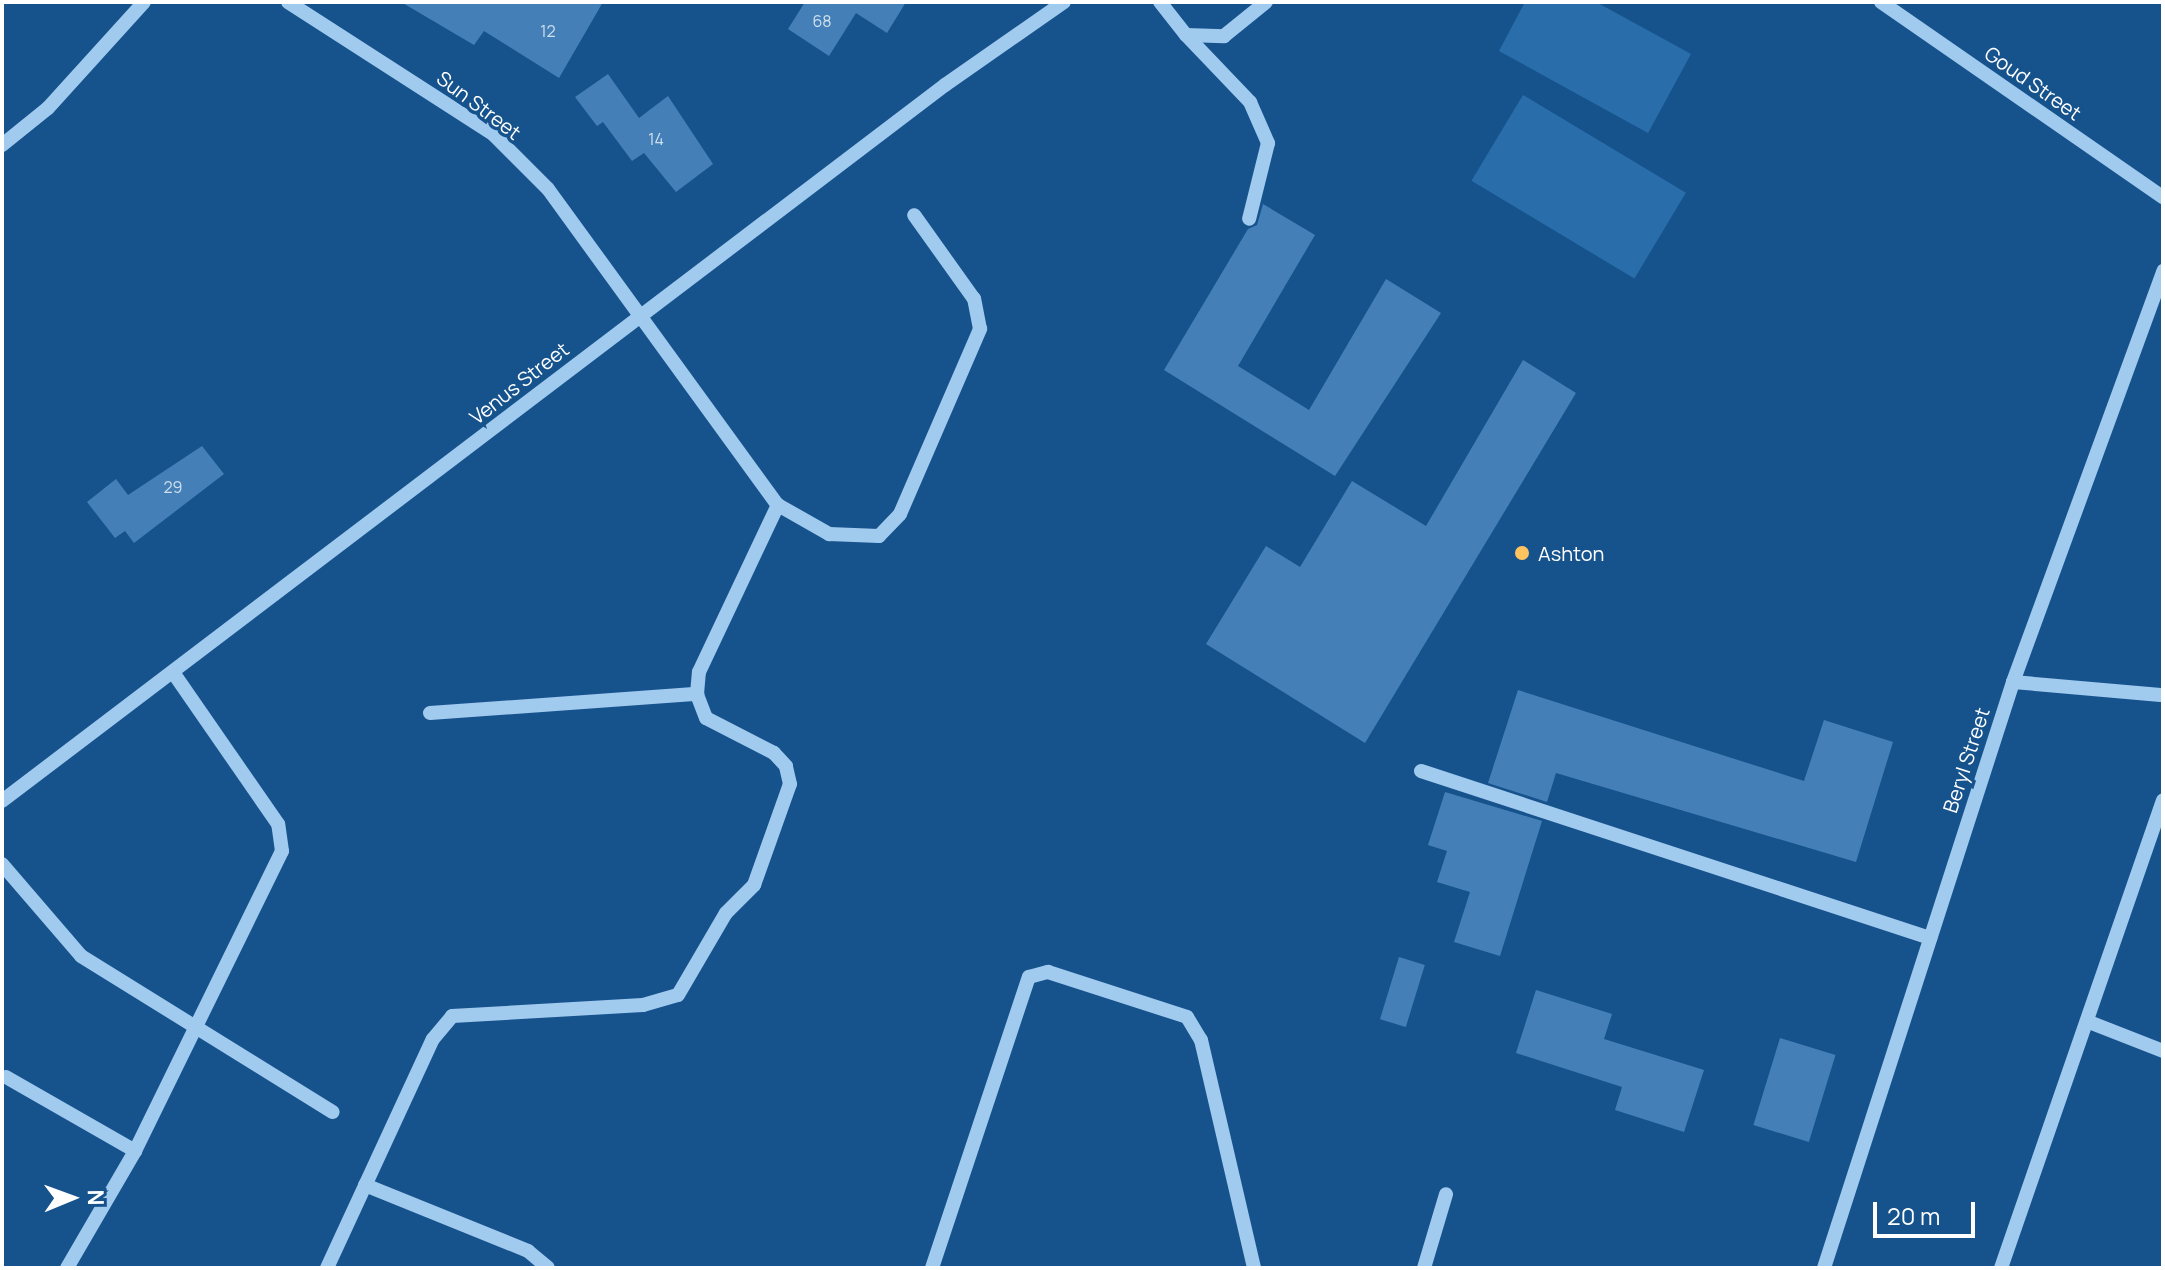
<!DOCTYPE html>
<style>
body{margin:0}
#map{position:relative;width:2165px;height:1270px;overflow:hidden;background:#16538d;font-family:Manrope,sans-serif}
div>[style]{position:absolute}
.green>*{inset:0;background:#296eab;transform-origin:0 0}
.building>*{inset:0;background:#4480b7;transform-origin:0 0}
.minor>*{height:14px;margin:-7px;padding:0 7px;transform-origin:7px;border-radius:7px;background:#a1caef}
.dots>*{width:22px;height:22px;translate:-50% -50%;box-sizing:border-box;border:4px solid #16538d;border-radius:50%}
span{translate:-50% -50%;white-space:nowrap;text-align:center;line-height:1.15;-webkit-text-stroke:7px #16538d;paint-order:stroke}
.number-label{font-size:16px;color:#d0dfed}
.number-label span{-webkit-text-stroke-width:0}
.street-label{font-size:20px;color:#fff}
.poi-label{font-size:20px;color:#fff}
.left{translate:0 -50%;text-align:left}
.frame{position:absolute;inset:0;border:4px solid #fff;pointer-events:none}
.north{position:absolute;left:32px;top:1158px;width:80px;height:80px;-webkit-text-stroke:6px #16538d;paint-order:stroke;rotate:89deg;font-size:22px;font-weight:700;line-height:32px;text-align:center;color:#fff}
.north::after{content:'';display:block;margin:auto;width:28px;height:36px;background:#fff;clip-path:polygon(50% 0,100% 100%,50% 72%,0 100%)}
.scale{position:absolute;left:1873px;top:1202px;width:102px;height:36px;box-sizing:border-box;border:4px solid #fff;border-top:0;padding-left:10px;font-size:24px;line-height:28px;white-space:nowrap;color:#fff;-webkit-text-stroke:6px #16538d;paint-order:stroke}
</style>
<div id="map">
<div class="green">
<div style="clip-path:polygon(1525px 2px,1596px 2px,1691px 54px,1648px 133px,1499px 51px)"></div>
<div style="left:1523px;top:95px;width:190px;height:100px;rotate:31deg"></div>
</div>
<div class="building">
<div style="clip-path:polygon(401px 2px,603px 2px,559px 78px,484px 31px,474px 45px)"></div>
<div style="clip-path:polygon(805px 2px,906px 2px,887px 33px,856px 13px,829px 56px,788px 29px)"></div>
<div style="clip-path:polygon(608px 74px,639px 118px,668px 96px,713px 164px,676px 192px,644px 153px,632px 161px,603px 122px,597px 126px,575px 97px)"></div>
<div style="clip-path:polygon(1263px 204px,1315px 235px,1238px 366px,1309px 410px,1386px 279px,1441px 313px,1335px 476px,1164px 370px,1248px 229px,1257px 225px)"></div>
<div style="clip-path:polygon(1523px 360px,1576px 393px,1365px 743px,1206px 644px,1266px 546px,1300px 567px,1352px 481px,1426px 526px)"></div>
<div style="clip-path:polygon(202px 446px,224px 474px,134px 543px,125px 531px,115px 538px,87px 502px,116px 479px,128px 495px)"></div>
<div style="clip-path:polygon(1518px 690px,1804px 781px,1824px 720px,1893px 742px,1856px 862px,1556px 773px,1547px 802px,1488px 783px)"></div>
<div style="clip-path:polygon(1445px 792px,1542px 821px,1500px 956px,1454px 942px,1470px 892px,1437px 882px,1447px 851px,1428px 845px)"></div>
<div style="left:1399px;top:957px;width:27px;height:65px;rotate:17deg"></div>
<div style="clip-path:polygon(1536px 990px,1612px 1014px,1604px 1039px,1704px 1070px,1684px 1132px,1615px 1110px,1622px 1087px,1516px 1053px)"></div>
<div style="left:1780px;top:1038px;width:58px;height:91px;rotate:17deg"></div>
</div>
<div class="minor">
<div style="left:288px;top:2px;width:245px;rotate:32.8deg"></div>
<div style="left:494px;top:135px;width:76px;rotate:45deg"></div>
<div style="left:548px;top:189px;width:391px;rotate:54deg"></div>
<div style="left:778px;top:505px;width:59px;rotate:29.6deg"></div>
<div style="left:829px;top:534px;width:50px;rotate:2.3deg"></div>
<div style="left:879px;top:536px;width:30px;rotate:-46deg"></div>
<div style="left:900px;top:514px;width:202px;rotate:-66.6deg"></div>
<div style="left:980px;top:329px;width:31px;rotate:-101deg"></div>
<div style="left:974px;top:299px;width:103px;rotate:-125.5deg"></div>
<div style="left:1160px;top:2px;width:42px;rotate:51.8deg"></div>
<div style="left:1186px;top:35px;width:38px;rotate:2deg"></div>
<div style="left:1224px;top:36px;width:54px;rotate:-39deg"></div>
<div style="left:1881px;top:2px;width:343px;rotate:34.7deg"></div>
<div style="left:1186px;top:35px;width:93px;rotate:46.3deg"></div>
<div style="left:1250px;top:102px;width:45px;rotate:66.3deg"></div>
<div style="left:1268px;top:143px;width:78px;rotate:104deg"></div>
<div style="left:2px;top:145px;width:59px;rotate:-38.8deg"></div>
<div style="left:48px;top:108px;width:143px;rotate:-47.8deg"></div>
<div style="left:2013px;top:682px;width:151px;rotate:5deg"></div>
<div style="left:430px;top:713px;width:268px;rotate:-4.1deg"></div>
<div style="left:1421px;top:771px;width:536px;rotate:18.16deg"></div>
<div style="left:2px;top:801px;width:1184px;rotate:-37.21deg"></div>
<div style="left:945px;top:85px;width:145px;rotate:-34.9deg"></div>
<div style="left:2px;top:864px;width:121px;rotate:49.3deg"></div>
<div style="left:81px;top:956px;width:296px;rotate:31.8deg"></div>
<div style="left:2089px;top:1022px;width:79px;rotate:21.4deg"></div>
<div style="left:6px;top:1077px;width:149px;rotate:29.8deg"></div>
<div style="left:365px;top:1185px;width:176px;rotate:22deg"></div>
<div style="left:528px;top:1251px;width:26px;rotate:40deg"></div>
<div style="left:67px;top:1268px;width:135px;rotate:-59.8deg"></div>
<div style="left:135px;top:1151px;width:334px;rotate:-63.9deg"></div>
<div style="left:282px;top:851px;width:27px;rotate:-98deg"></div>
<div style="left:278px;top:824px;width:183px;rotate:-124.7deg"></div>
<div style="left:327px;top:1268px;width:252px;rotate:-65.2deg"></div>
<div style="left:433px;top:1039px;width:30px;rotate:-50deg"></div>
<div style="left:452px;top:1016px;width:191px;rotate:-3.3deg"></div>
<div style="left:643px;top:1005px;width:36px;rotate:-16deg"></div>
<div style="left:678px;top:995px;width:95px;rotate:-59.7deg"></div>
<div style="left:726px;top:913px;width:40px;rotate:-45deg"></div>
<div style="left:754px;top:885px;width:107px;rotate:-70.4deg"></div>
<div style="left:790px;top:784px;width:18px;rotate:-103deg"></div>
<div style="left:786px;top:766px;width:18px;rotate:-133deg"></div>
<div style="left:774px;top:753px;width:76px;rotate:-152.8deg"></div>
<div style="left:706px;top:718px;width:26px;rotate:-111deg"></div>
<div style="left:697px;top:694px;width:22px;rotate:-85deg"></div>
<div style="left:699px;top:672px;width:185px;rotate:-64.7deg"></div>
<div style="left:932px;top:1268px;width:307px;rotate:-71.6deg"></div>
<div style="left:1029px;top:977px;width:20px;rotate:-15deg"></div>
<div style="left:1048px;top:972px;width:146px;rotate:17.9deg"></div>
<div style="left:1187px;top:1017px;width:27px;rotate:59deg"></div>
<div style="left:1201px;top:1040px;width:234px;rotate:76.9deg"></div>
<div style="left:1424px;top:1268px;width:77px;rotate:-73.4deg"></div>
<div style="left:1824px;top:1268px;width:616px;rotate:-72.12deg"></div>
<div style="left:2013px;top:682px;width:438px;rotate:-69.9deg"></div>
<div style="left:2001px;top:1268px;width:495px;rotate:-70.9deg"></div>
</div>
<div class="dots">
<div style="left:1522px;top:553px;background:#ffc45f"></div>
</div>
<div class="number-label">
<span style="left:822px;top:21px">68</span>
<span style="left:548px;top:31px">12</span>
<span style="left:656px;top:139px">14</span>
<span style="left:173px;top:487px">29</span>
</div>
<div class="street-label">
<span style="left:2033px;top:83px;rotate:35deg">Goud Street</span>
<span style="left:479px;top:105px;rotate:37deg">Sun Street</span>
<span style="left:519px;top:383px;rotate:-38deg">Venus Street</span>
<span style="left:1966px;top:760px;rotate:-72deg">Beryl Street</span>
</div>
<div class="poi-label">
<span class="left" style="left:1538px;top:553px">Ashton</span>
</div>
<div class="frame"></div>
<div class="north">N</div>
<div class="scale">20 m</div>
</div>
